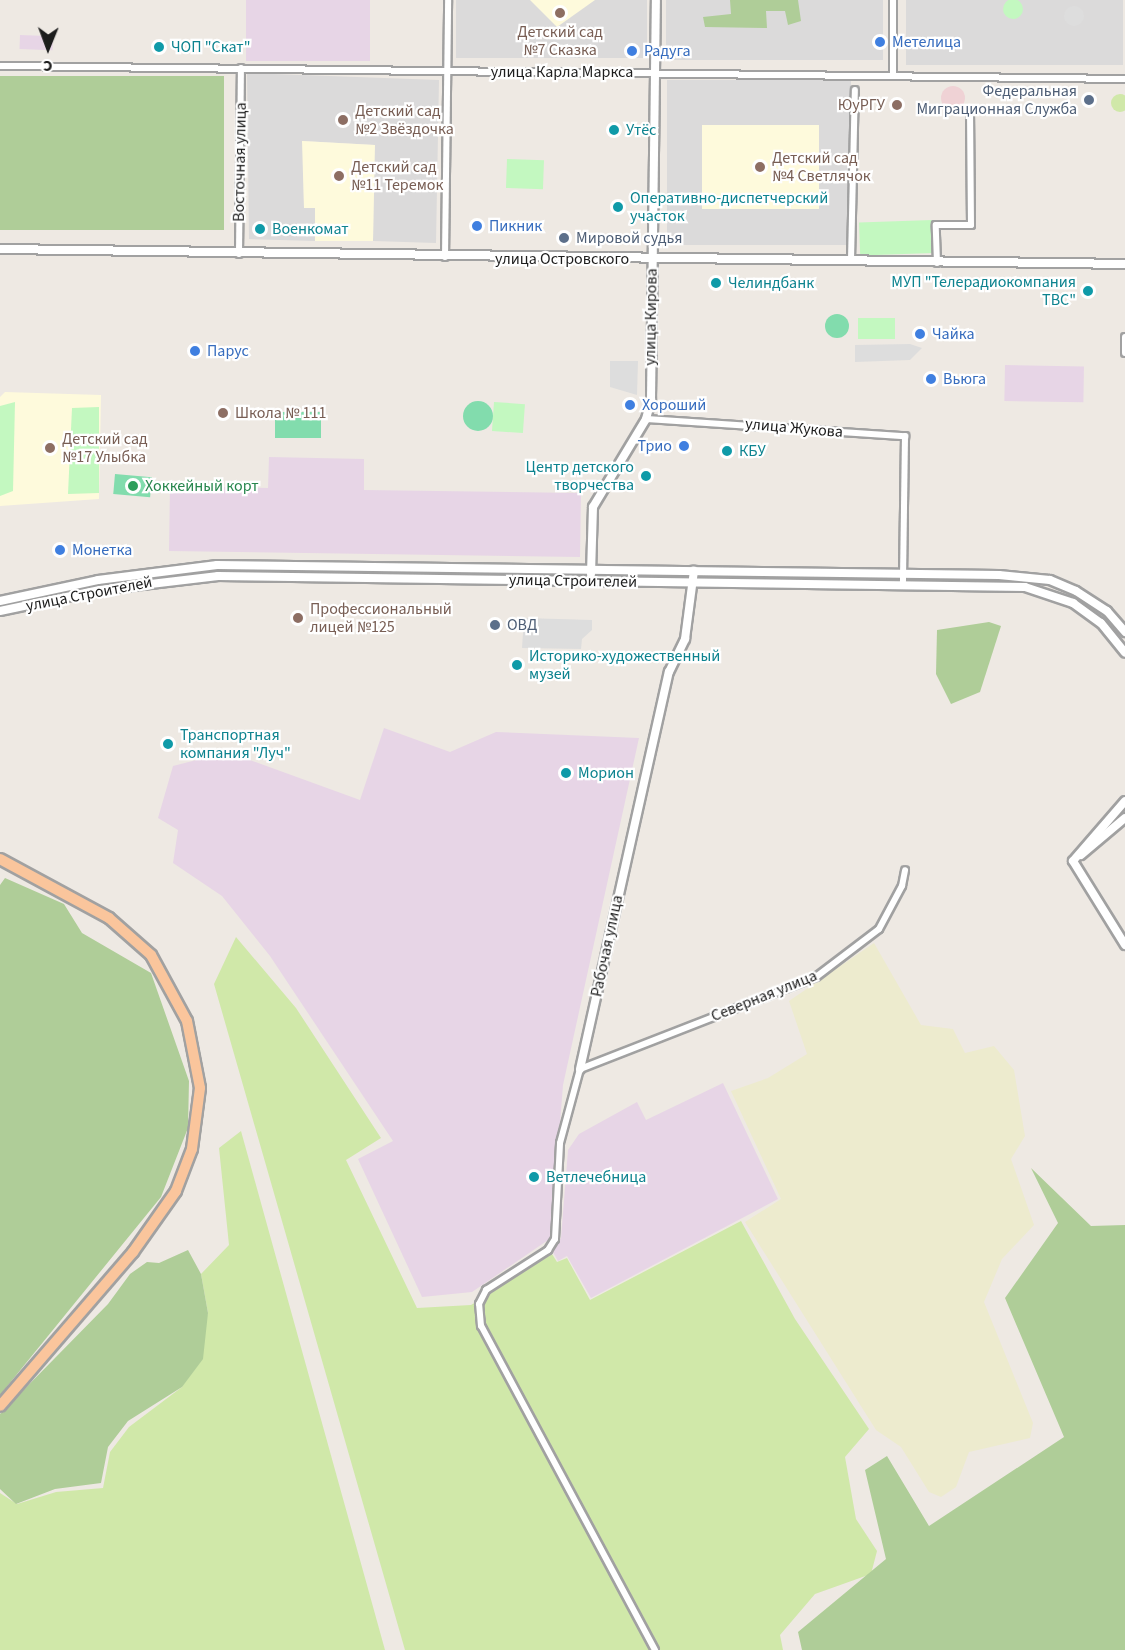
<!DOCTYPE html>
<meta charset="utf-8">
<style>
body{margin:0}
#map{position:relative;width:1125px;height:1650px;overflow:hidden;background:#eee9e3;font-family:"Source Sans 3",sans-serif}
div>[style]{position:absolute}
.residential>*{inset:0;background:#dbdada;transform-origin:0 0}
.commercial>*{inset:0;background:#efd2d5}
.round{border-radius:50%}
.industrial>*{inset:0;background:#e7d5e6;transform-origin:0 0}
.education>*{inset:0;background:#fefadc;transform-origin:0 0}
.farmland>*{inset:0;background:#edebce}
.grass>*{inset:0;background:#d0e8a9}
.forest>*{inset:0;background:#afcd98;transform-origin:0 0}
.park>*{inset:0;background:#c3f8c0;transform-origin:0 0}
.pitch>*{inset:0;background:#82dcad;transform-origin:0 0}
.parking>*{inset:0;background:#ddd}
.roads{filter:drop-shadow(2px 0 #a1a1a1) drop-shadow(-2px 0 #a1a1a1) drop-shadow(0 2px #a1a1a1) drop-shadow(0 -2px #a1a1a1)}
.minor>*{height:6px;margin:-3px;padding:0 3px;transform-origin:3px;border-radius:3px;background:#fff}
.tertiary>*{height:8px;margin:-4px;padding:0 4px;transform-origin:4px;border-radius:4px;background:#fff}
.primary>*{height:10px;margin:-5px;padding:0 5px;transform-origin:5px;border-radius:5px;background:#fac59c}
.dots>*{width:16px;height:16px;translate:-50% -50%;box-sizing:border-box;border:3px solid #fff;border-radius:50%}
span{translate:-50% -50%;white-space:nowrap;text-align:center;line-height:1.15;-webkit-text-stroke:4.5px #fff;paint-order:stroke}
.education-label{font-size:16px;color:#785e54}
.right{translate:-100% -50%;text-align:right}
.left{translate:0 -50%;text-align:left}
.shop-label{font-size:16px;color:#366cbe}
.culture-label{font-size:16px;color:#0d838f}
.street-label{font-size:16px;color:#1d1d1d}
.service-label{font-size:16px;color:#4e5e75}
.leisure-label{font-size:16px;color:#27864d}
.north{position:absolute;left:18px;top:18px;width:60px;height:60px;-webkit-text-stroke:4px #fff;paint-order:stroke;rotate:181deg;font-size:16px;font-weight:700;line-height:24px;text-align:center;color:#1d1d1d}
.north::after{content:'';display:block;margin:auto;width:21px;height:27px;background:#1d1d1d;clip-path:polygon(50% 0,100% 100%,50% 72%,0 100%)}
</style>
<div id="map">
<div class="residential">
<div style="left:456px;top:0;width:191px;height:58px"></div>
<div style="left:666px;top:0;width:217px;height:60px"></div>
<div style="left:906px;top:0;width:217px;height:65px"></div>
<div style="clip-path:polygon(247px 73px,439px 80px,436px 243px,373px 241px,374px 145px,303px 141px,304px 208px,315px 208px,315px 241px,249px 239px)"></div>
<div style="left:667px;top:80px;width:184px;height:165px"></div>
</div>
<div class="commercial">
<div class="round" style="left:941px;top:86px;width:24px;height:24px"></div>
</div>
<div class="industrial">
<div style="left:246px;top:0;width:124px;height:61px"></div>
<div style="left:20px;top:35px;width:33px;height:14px;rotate:2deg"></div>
<div style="left:1005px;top:365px;width:79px;height:36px;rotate:1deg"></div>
<div style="clip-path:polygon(269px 457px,364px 459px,364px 490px,581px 493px,580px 557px,169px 551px,170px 486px,268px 488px)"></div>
<div style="clip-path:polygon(384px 728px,450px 752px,496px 732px,639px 738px,563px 1085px,551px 1238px,472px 1292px,422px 1297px,358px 1159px,393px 1141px,270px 956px,222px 896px,173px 863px,178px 830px,158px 818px,173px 766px,228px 752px,360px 800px)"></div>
<div style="clip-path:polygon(723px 1083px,778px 1199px,591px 1298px,567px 1256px,558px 1261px,553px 1252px,561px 1238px,568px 1150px,579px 1134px,637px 1102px,646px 1120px)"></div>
</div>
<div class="education">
<div style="clip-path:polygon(530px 0,595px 0,557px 27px)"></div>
<div style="left:702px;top:125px;width:117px;height:84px"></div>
<div style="clip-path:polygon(302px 141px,375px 145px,373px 241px,315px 241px,315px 208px,304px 208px)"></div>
<div style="clip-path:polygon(5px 392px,101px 395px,99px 499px,0 506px,0 397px)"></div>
</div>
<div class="farmland">
<div style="clip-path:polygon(874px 943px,921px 1025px,953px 1029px,965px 1053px,994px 1046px,1014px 1070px,1025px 1136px,1011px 1159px,1034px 1225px,1002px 1259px,984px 1302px,1033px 1423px,1030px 1438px,969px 1452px,956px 1487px,941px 1497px,929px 1492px,901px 1447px,876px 1430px,745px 1222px,781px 1199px,731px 1091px,768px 1078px,807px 1054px,789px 1001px)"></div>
</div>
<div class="grass">
<div class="round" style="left:1111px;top:94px;width:18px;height:18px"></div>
<div style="clip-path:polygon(236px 937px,296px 1008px,381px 1138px,346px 1160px,417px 1308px,471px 1305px,552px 1254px,557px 1262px,567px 1258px,590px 1300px,741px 1221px,795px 1319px,869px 1429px,845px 1457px,856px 1519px,877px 1551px,871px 1574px,815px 1594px,780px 1635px,783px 1650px,405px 1650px,214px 984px)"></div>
<div style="clip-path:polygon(241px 1131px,385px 1650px,0 1650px,0 1493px,17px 1504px,56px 1492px,103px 1488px,110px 1452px,129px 1427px,182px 1387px,208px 1313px,201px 1274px,229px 1245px,219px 1148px)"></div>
</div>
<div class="forest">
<div style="clip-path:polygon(730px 0,798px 0,801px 21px,788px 25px,785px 11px,766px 11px,767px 28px,705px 27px,703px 17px,731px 14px)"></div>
<div style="left:0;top:76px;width:224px;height:154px"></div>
<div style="clip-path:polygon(989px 622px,1001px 626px,980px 692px,951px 704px,936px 674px,937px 630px)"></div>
<div style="clip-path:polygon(5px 878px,64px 904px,82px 933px,151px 973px,189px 1081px,188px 1128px,161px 1197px,0 1395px,0 885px)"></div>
<div style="clip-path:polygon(1031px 1168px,1091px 1226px,1125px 1225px,1125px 1650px,802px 1650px,798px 1632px,886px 1559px,865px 1470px,887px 1456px,929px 1526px,1064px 1437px,1005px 1298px,1058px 1223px)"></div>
<div style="clip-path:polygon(188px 1250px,201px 1274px,208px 1313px,203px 1359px,182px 1387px,128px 1421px,108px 1447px,101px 1483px,55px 1489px,16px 1504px,0 1489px,0 1414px,108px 1304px,130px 1274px,147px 1262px,159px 1263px)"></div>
</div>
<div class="park">
<div class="round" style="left:1003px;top:-1px;width:20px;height:20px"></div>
<div style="left:507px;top:159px;width:37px;height:29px;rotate:2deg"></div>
<div style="left:932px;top:220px;width:33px;height:73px;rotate:88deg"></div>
<div style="left:858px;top:318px;width:37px;height:21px"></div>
<div style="clip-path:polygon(15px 402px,13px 491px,0 496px,0 406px)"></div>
<div style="left:494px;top:402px;width:31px;height:29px;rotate:4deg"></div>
<div style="clip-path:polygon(99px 407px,99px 493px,68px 494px,72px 408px)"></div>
</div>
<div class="pitch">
<div class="round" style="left:825px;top:314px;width:24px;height:24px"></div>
<div class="round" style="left:463px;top:401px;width:30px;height:30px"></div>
<div style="left:275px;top:412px;width:46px;height:26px"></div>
<div style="left:115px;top:474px;width:37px;height:20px;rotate:5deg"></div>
</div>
<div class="parking">
<div class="round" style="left:1064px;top:6px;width:20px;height:20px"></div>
<div style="clip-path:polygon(910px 344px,922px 348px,910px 360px,855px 362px,855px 345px)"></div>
<div style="clip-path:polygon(610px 361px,638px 361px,637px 395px,610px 387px)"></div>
<div style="clip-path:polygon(524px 618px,592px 620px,592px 630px,582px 639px,581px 649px,522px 648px)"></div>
</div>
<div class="roads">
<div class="minor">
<div style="left:893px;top:0;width:75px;rotate:90deg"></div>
<div style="left:0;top:66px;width:1125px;rotate:0.66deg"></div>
<div style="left:239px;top:254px;width:186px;rotate:-89.4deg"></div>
<div style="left:445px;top:257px;width:257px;rotate:-89.3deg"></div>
<div style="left:851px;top:260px;width:170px;rotate:-88.7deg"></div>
<div style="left:937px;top:263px;width:38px;rotate:-92deg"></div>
<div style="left:936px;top:225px;width:35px"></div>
<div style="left:971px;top:225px;width:116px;rotate:-90.5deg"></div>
<div style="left:1125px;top:337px;width:16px;rotate:90deg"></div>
<div style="left:646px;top:419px;width:260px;rotate:3.8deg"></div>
<div style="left:905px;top:436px;width:149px;rotate:90.8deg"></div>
<div style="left:655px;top:1650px;width:368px;rotate:-118.2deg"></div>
<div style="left:481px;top:1326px;width:22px;rotate:-95deg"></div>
<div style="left:479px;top:1304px;width:16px;rotate:-63deg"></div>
<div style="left:486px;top:1290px;width:74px;rotate:-32.8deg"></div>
<div style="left:548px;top:1250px;width:13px;rotate:-58deg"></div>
<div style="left:555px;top:1239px;width:96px;rotate:-87deg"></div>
<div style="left:560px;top:1143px;width:77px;rotate:-74.9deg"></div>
<div style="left:580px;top:1069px;width:253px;rotate:-21.3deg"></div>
<div style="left:816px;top:977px;width:79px;rotate:-37.3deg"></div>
<div style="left:879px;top:929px;width:49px;rotate:-61.9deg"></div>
<div style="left:902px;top:886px;width:16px;rotate:-79deg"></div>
</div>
<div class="tertiary">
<div style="left:0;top:249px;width:1125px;rotate:0.76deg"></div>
<div style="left:591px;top:574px;width:67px;rotate:-88.3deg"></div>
<div style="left:593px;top:507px;width:103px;rotate:-58.9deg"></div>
<div style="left:646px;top:419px;width:20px;rotate:-75deg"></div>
<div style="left:651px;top:400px;width:400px;rotate:-89.3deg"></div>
<div style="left:0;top:601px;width:100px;rotate:-12.1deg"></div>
<div style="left:98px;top:580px;width:120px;rotate:-7.2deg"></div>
<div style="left:217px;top:565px;width:782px;rotate:0.73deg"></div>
<div style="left:999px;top:575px;width:51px;rotate:5.6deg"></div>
<div style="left:1050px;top:580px;width:28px;rotate:23deg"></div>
<div style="left:1076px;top:591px;width:37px;rotate:33deg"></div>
<div style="left:1107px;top:611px;width:28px;rotate:49deg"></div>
<div style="left:0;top:611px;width:102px;rotate:-11.9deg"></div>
<div style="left:100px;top:590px;width:119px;rotate:-6.8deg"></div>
<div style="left:218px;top:576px;width:807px;rotate:0.78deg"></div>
<div style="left:1025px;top:587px;width:51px;rotate:18.4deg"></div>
<div style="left:1073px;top:603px;width:34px;rotate:36deg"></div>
<div style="left:1101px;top:623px;width:38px;rotate:51deg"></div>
<div style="left:1081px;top:855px;width:57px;rotate:-40.1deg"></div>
<div style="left:1073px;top:861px;width:99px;rotate:58.2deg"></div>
<div style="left:1073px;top:861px;width:79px;rotate:-49.1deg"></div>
<div style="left:580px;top:1069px;width:407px;rotate:-77.4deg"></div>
<div style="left:669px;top:672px;width:37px;rotate:-64deg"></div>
<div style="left:685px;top:639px;width:69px;rotate:-82.5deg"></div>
</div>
<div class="primary">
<div style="left:0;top:859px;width:124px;rotate:28.4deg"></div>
<div style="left:109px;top:918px;width:56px;rotate:41.4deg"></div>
<div style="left:151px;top:955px;width:75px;rotate:61.4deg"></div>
<div style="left:187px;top:1021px;width:68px;rotate:79deg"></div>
<div style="left:200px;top:1088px;width:62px;rotate:97.5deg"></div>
<div style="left:192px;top:1149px;width:45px;rotate:110.9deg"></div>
<div style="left:176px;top:1191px;width:75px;rotate:125.2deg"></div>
<div style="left:133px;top:1252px;width:203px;rotate:130.8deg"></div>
</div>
</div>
<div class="dots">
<div style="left:560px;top:13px;background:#8d6e63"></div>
<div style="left:880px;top:42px;background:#3f7fe0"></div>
<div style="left:159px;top:47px;background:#0f9aa8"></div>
<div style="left:632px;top:51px;background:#3f7fe0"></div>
<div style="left:1089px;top:100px;background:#5c6f8a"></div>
<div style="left:897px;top:105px;background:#8d6e63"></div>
<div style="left:343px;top:120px;background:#8d6e63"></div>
<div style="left:614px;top:130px;background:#0f9aa8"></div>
<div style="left:760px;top:167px;background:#8d6e63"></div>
<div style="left:339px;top:176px;background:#8d6e63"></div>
<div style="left:618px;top:207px;background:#0f9aa8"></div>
<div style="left:477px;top:226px;background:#3f7fe0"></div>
<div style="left:260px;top:229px;background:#0f9aa8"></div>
<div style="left:564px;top:238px;background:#5c6f8a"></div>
<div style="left:716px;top:283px;background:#0f9aa8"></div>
<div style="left:1088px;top:291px;background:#0f9aa8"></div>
<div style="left:920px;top:334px;background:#3f7fe0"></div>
<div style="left:195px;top:351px;background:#3f7fe0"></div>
<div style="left:931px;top:379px;background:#3f7fe0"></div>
<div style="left:630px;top:405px;background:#3f7fe0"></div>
<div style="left:223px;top:413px;background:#8d6e63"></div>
<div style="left:684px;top:446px;background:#3f7fe0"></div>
<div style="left:50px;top:448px;background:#8d6e63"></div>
<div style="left:727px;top:451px;background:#0f9aa8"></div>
<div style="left:646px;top:476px;background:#0f9aa8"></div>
<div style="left:133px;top:486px;background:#2e9e5b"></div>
<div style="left:60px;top:550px;background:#3f7fe0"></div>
<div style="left:298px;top:618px;background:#8d6e63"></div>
<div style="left:495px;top:625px;background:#5c6f8a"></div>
<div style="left:517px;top:665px;background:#0f9aa8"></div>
<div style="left:168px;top:744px;background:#0f9aa8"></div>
<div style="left:566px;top:773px;background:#0f9aa8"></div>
<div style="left:534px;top:1177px;background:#0f9aa8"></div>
</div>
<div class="education-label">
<span style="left:560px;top:41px">Детский сад<br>№7 Сказка</span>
<span class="right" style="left:885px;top:105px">ЮуРГУ</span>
<span class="left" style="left:355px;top:120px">Детский сад<br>№2 Звёздочка</span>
<span class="left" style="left:772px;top:167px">Детский сад<br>№4 Светлячок</span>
<span class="left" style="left:351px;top:176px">Детский сад<br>№11 Теремок</span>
<span class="left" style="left:235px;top:413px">Школа № 111</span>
<span class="left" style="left:62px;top:448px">Детский сад<br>№17 Улыбка</span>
<span class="left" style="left:310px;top:618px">Профессиональный<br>лицей №125</span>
</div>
<div class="shop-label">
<span class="left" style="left:892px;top:42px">Метелица</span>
<span class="left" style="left:644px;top:51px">Радуга</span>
<span class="left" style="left:489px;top:226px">Пикник</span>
<span class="left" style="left:932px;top:334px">Чайка</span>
<span class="left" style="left:207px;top:351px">Парус</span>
<span class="left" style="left:943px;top:379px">Вьюга</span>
<span class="left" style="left:642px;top:405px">Хороший</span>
<span class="right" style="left:672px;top:446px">Трио</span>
<span class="left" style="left:72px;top:550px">Монетка</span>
</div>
<div class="culture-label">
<span class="left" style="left:171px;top:47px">ЧОП "Скат"</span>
<span class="left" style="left:626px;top:130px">Утёс</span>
<span class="left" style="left:630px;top:207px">Оперативно-диспетчерский<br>участок</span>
<span class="left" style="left:272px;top:229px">Военкомат</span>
<span class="right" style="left:1076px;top:291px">МУП "Телерадиокомпания<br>ТВС"</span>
<span class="left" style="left:728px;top:283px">Челиндбанк</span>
<span class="left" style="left:739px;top:451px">КБУ</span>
<span class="right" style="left:634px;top:476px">Центр детского<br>творчества</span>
<span class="left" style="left:529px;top:665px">Историко-художественный<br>музей</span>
<span class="left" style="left:180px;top:744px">Транспортная<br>компания "Луч"</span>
<span class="left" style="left:578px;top:773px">Морион</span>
<span class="left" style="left:546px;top:1177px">Ветлечебница</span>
</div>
<div class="street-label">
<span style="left:562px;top:72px">улица Карла Маркса</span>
<span style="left:240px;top:162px;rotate:-89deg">Восточная улица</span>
<span style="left:562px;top:259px">улица Островского</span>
<span style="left:651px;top:317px;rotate:-89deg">улица Кирова</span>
<span style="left:794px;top:428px;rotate:5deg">улица Жукова</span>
<span style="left:573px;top:581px;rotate:1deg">улица Строителей</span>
<span style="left:89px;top:594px;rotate:-11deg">улица Строителей</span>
<span style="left:607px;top:946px;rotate:-78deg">Рабочая улица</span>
<span style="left:764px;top:996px;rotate:-22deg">Северная улица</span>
</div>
<div class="service-label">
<span class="right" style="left:1077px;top:100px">Федеральная<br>Миграционная Служба</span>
<span class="left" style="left:576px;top:238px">Мировой судья</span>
<span class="left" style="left:507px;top:625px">ОВД</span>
</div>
<div class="leisure-label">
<span class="left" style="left:145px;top:486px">Хоккейный корт</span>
</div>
<div class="north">С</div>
</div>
